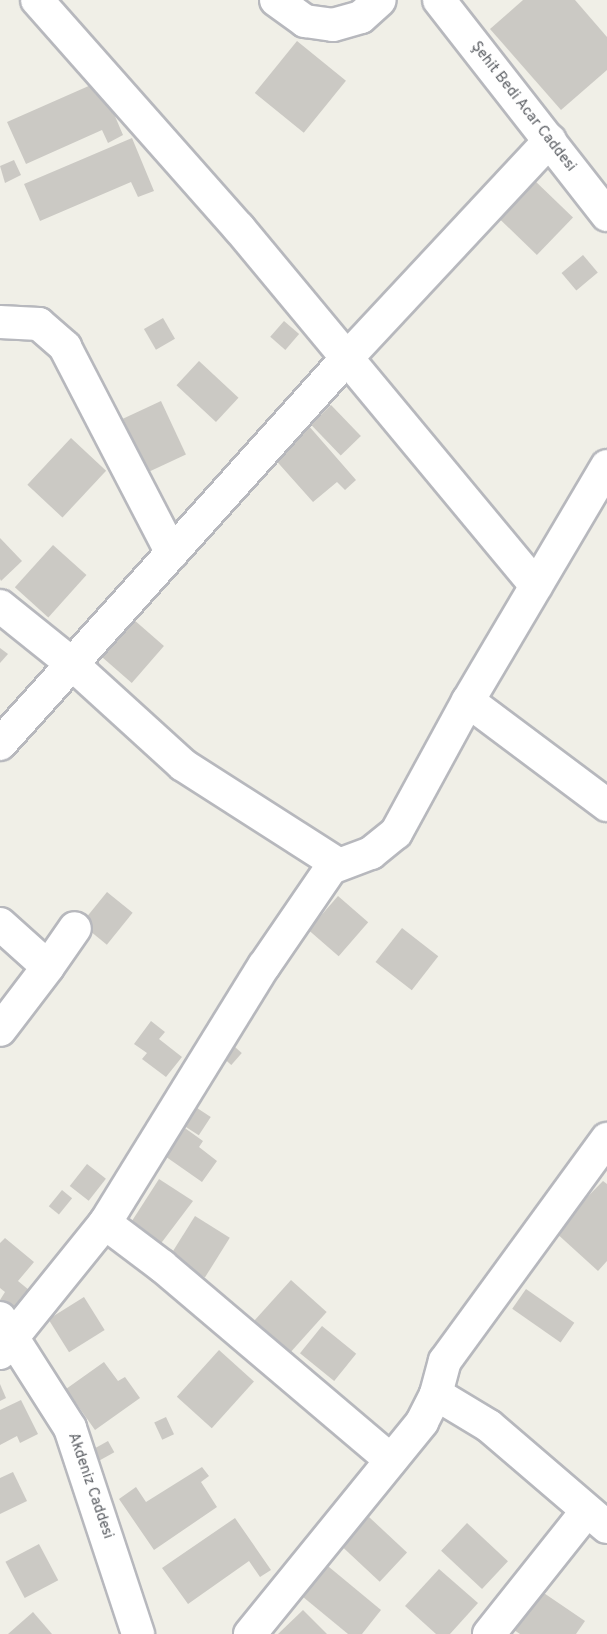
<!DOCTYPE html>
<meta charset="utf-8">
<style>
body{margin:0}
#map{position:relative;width:607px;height:1634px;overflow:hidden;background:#f0efe7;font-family:Overpass,sans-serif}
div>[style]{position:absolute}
.building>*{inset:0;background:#cbc9c4;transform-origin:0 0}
.roads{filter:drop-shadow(2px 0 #b7b8bd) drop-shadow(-2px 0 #b7b8bd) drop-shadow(0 2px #b7b8bd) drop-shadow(0 -2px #b7b8bd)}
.minor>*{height:32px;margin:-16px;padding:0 16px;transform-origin:16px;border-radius:16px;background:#fff}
span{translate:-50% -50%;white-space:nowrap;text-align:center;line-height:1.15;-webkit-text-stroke:5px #fff;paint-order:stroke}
.street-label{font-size:15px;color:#5e6166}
</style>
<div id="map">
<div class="building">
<div style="clip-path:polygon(523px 0,575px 0,607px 37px,607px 70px,561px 110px,490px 29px)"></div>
<div style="left:297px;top:41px;width:63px;height:67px;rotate:39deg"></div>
<div style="clip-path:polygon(100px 81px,123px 135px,108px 143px,102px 130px,26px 164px,7px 122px)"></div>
<div style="clip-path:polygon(132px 138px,154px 191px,138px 197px,131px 182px,40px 221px,24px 184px)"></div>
<div style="clip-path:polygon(14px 160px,21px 175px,5px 183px,0 166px)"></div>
<div style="left:532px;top:178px;width:57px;height:52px;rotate:44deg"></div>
<div style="left:583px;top:255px;width:23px;height:28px;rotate:50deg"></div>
<div style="left:163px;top:318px;width:24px;height:22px;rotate:60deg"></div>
<div style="left:284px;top:321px;width:20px;height:21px;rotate:41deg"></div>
<div style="left:199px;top:361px;width:54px;height:33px;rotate:43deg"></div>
<div style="left:161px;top:401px;width:59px;height:42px;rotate:65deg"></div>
<div style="left:331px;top:405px;width:43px;height:28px;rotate:46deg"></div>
<div style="clip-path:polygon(308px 425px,356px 480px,345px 490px,337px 482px,313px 502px,272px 456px)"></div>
<div style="left:71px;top:438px;width:48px;height:64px;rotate:43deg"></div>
<div style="clip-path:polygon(0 538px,22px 561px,1px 581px,0 579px)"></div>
<div style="left:53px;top:545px;width:45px;height:57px;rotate:42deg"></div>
<div style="left:133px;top:619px;width:41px;height:49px;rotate:41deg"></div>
<div style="clip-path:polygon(0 648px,8px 654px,0 663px)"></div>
<div style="left:107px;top:892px;width:33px;height:41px;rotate:39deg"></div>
<div style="left:338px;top:896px;width:40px;height:45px;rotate:41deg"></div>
<div style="left:402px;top:928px;width:46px;height:43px;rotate:38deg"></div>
<div style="clip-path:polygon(151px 1021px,165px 1032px,159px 1039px,182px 1057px,166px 1077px,142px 1059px,147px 1053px,134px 1044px)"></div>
<div style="left:235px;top:1047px;width:9px;height:16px;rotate:41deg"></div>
<div style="left:194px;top:1106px;width:20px;height:22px;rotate:33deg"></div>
<div style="clip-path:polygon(182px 1126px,203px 1141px,199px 1147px,217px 1161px,202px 1182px,162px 1154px)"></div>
<div style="left:87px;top:1164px;width:24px;height:28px;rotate:38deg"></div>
<div style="clip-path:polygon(159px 1179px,193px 1201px,159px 1246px,130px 1224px)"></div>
<div style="clip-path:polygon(603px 1181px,607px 1184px,607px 1261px,598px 1271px,554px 1231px)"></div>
<div style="left:62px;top:1190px;width:13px;height:21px;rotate:39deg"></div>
<div style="left:195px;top:1216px;width:41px;height:47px;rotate:32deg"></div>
<div style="clip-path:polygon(5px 1238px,34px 1262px,18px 1281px,29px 1290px,12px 1310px,0 1300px,5px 1292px,0 1288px,0 1243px)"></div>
<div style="left:291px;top:1280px;width:48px;height:57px;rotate:42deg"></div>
<div style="left:526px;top:1289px;width:59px;height:24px;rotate:35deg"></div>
<div style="left:84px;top:1297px;width:39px;height:42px;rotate:58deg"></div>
<div style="left:322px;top:1326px;width:44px;height:35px;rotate:39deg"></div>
<div style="left:219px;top:1350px;width:47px;height:63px;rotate:42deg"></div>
<div style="clip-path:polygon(104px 1362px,118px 1381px,125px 1377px,140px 1398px,95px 1430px,66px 1389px)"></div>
<div style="clip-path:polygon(0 1384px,6px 1398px,0 1401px)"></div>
<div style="clip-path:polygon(21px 1400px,38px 1434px,20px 1443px,17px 1436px,0 1445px,0 1410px)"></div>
<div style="left:166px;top:1417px;width:19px;height:13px;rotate:65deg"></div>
<div style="left:108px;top:1441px;width:13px;height:19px;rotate:61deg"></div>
<div style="clip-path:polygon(202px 1467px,209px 1476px,201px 1482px,217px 1507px,154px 1550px,119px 1499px,136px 1487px,146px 1502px)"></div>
<div style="clip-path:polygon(13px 1472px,27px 1501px,0 1514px,0 1478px)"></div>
<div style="left:369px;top:1517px;width:52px;height:40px;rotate:43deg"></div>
<div style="clip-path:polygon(235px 1518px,271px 1570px,260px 1577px,249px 1561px,188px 1604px,162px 1568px)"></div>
<div style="left:467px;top:1523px;width:56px;height:38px;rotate:43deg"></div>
<div style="left:39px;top:1544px;width:41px;height:38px;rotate:62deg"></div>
<div style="clip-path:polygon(323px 1562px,381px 1610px,362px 1634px,348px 1634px,297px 1592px)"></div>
<div style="clip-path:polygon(439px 1569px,478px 1603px,450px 1634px,436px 1634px,405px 1606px)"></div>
<div style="clip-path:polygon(535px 1587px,585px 1621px,576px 1634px,520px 1634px,508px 1626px)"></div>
<div style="clip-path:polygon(303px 1610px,327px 1634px,278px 1634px)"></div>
<div style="clip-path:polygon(33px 1612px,52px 1634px,8px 1634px)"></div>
</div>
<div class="roads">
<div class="minor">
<div style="left:37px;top:0;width:305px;rotate:48.5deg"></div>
<div style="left:239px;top:228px;width:465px;rotate:50.3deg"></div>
<div style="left:276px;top:0;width:36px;rotate:36deg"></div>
<div style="left:305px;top:21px;width:28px;rotate:8deg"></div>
<div style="left:333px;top:25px;width:29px;rotate:-16deg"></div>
<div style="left:361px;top:17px;width:25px;rotate:-42deg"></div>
<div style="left:439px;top:0;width:273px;rotate:52deg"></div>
<div style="left:0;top:322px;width:39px;rotate:3deg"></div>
<div style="left:39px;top:324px;width:35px;rotate:41deg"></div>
<div style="left:65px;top:347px;width:232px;rotate:62.6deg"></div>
<div style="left:0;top:606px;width:91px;rotate:38.8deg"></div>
<div style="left:71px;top:663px;width:151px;rotate:42.3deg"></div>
<div style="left:183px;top:765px;width:182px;rotate:32.6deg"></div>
<div style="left:468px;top:701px;width:174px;rotate:36.8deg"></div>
<div style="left:0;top:744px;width:518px;rotate:-48.05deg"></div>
<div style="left:346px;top:359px;width:299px;rotate:-47deg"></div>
<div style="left:0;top:924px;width:64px;rotate:41.9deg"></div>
<div style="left:48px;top:967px;width:79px;rotate:127.3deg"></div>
<div style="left:48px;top:967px;width:47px;rotate:-55.3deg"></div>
<div style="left:105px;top:1223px;width:71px;rotate:37deg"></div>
<div style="left:162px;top:1266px;width:300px;rotate:40.3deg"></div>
<div style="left:0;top:1318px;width:130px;rotate:57.5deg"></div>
<div style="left:70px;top:1428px;width:217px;rotate:71.7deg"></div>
<div style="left:0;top:1353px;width:167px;rotate:-51.1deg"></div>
<div style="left:105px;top:1223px;width:302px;rotate:-58.3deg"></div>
<div style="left:264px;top:966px;width:119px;rotate:-55.6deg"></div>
<div style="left:331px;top:868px;width:43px;rotate:-20.6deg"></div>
<div style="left:371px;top:853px;width:32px;rotate:-39deg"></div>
<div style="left:396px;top:833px;width:150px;rotate:-61.4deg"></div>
<div style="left:468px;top:701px;width:273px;rotate:-59.4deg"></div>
<div style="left:436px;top:1394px;width:62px;rotate:31.1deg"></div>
<div style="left:489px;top:1426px;width:155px;rotate:40.6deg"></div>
<div style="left:250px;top:1634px;width:273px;rotate:-50.9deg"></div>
<div style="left:422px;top:1422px;width:31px;rotate:-63deg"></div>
<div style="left:436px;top:1394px;width:34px;rotate:-75deg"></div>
<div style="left:445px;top:1361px;width:275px;rotate:-53.9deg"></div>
<div style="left:489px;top:1634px;width:157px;rotate:-51.5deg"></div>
</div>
</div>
<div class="street-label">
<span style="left:523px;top:107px;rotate:52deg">Şehit Bedi Acar Caddesi</span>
<span style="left:90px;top:1486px;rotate:71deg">Akdeniz Caddesi</span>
</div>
</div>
